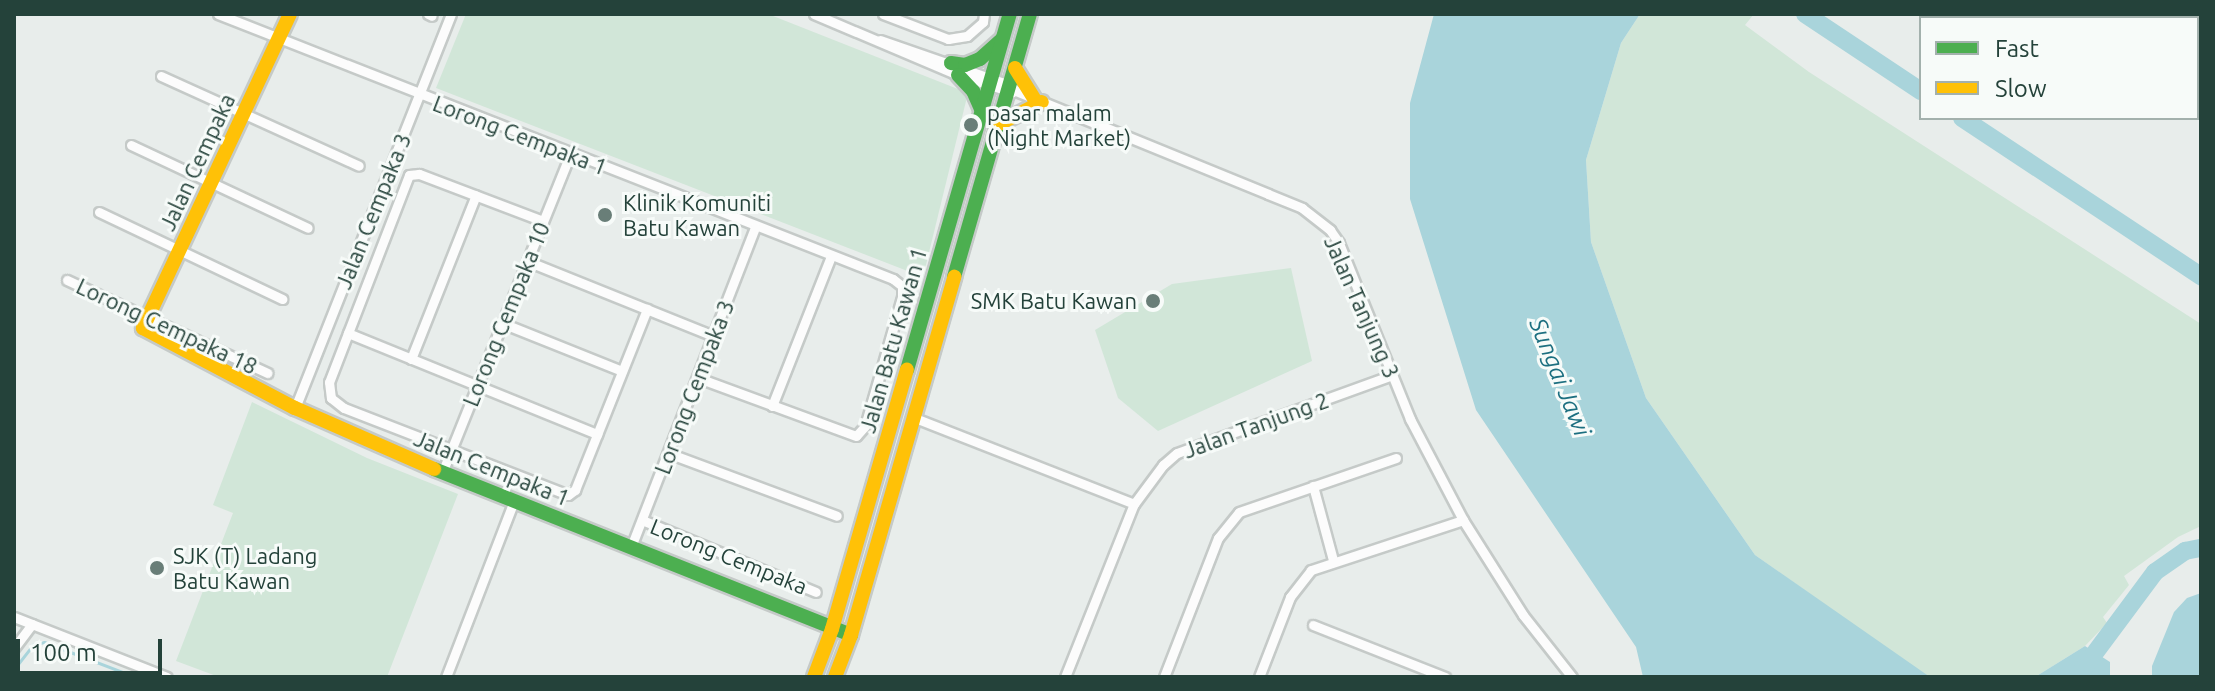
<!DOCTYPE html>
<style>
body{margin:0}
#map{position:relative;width:2215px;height:691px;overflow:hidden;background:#e8edeb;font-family:Ubuntu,sans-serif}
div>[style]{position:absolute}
.green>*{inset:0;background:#d1e6d8}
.water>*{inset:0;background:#a9d4db}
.stream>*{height:3px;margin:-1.5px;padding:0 1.5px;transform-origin:1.5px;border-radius:1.5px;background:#a9d4db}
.river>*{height:18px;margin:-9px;padding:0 9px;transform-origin:9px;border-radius:9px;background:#a9d4db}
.roads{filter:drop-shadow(2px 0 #c5cac8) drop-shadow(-2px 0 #c5cac8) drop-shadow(0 2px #c5cac8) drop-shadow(0 -2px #c5cac8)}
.street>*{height:9px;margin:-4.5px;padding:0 4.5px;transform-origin:4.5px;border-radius:4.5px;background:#fcfcfc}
.fast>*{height:14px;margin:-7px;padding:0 7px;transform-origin:7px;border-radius:7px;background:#4caf50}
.slow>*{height:14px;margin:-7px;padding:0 7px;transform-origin:7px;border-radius:7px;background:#ffc107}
.dots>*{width:22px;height:22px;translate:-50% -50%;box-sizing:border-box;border:4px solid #f7fbf9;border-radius:50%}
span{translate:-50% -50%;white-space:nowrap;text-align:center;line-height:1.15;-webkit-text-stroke:6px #f7fbf9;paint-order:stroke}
.poi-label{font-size:22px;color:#24423a}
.left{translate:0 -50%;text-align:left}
.right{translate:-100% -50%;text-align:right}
.street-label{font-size:22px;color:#24423a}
.water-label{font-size:24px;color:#1c6f80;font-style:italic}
.frame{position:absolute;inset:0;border:16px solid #24423a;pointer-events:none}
.legend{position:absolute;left:1919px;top:16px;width:280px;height:104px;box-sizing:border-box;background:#f7fbf9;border:2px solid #a3b1ad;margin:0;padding:10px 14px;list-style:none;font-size:24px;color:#24423a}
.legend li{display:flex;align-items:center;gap:16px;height:40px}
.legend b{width:40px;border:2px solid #a3b1ad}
.scale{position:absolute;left:16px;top:639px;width:146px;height:36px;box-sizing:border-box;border:4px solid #24423a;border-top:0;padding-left:10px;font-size:24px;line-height:28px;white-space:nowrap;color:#24423a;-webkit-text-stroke:6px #f7fbf9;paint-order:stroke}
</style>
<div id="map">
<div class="green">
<div style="clip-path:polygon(466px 14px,768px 14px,968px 93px,923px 277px,436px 88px)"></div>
<div style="clip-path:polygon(1640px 14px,1754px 14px,1745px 25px,1809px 72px,2201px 324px,2201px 526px,2178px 537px,2124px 576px,2129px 585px,2103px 617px,2107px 623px,2085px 646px,2035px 677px,1926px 676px,1755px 555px,1646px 398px,1591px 242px,1586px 160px,1621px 43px)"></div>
<div style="clip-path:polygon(1291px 268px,1312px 361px,1158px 431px,1118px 398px,1095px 330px,1172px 284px)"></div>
<div style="clip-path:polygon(252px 402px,367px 458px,458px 494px,387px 677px,219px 677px,176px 661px,233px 513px,213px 505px)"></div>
</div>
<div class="water">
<div style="clip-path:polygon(1434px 14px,1640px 14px,1621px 43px,1586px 160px,1591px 242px,1646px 398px,1755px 555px,1930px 677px,1643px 677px,1636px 647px,1476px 410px,1410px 199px,1410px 103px)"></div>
<div style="clip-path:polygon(2201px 593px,2201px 677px,2152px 677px,2152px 666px,2174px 612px,2187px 598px)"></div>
<div style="clip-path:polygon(2085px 646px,2110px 662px,2110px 677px,2035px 677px)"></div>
</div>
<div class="stream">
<div style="left:14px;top:669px;width:31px;rotate:-52deg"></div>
<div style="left:33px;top:645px;width:11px;rotate:-15deg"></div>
<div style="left:44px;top:642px;width:92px;rotate:21deg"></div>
</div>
<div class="river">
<div style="left:1805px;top:14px;width:139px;rotate:33.6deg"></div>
<div style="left:1962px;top:118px;width:287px;rotate:33.5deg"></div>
<div style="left:2077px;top:677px;width:131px;rotate:-53.4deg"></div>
<div style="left:2155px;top:572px;width:37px;rotate:-35deg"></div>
<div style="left:2185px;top:551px;width:16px;rotate:-11deg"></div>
</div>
<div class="roads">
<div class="street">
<div style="left:218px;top:14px;width:725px;rotate:21.43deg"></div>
<div style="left:893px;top:279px;width:11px;rotate:38deg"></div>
<div style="left:902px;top:286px;width:11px;rotate:90deg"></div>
<div style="left:902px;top:297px;width:134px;rotate:106deg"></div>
<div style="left:865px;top:426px;width:13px;rotate:132deg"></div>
<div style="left:856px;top:436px;width:168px;rotate:-159.8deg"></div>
<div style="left:428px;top:14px;width:4px;rotate:27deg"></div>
<div style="left:814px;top:14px;width:156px;rotate:23deg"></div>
<div style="left:958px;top:75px;width:57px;rotate:17.5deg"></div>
<div style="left:883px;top:14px;width:70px;rotate:21deg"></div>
<div style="left:948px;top:39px;width:19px;rotate:-9deg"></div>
<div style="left:967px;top:36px;width:21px;rotate:-41deg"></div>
<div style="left:983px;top:22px;width:8px;rotate:-83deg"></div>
<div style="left:880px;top:40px;width:138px;rotate:19.1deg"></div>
<div style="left:1010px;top:85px;width:8px;rotate:45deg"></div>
<div style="left:1016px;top:91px;width:272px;rotate:22.2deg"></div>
<div style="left:1268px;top:194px;width:37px;rotate:22deg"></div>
<div style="left:1302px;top:208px;width:36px;rotate:38deg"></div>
<div style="left:1330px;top:230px;width:16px;rotate:55deg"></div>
<div style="left:1339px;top:243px;width:190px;rotate:68deg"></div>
<div style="left:1410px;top:419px;width:114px;rotate:62.3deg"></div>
<div style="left:1463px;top:520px;width:112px;rotate:57.7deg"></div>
<div style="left:1523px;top:615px;width:79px;rotate:51.7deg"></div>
<div style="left:161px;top:76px;width:217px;rotate:24.4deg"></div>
<div style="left:131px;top:145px;width:195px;rotate:25.1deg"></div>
<div style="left:99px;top:212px;width:203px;rotate:25.4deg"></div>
<div style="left:543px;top:221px;width:133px;rotate:-159.2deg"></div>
<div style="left:419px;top:174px;width:10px;rotate:174deg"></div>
<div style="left:409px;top:175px;width:222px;rotate:111.1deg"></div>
<div style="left:329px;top:382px;width:16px;rotate:83deg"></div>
<div style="left:331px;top:398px;width:16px;rotate:38deg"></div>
<div style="left:344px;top:408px;width:240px;rotate:21.2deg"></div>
<div style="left:568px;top:495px;width:9px;rotate:-36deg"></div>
<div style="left:575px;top:490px;width:195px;rotate:-68.3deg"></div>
<div style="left:527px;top:261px;width:201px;rotate:21.9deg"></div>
<div style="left:67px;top:280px;width:221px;rotate:24.9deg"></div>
<div style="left:502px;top:323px;width:129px;rotate:21.8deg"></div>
<div style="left:348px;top:333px;width:269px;rotate:22.1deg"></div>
<div style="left:411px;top:359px;width:176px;rotate:-68.4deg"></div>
<div style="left:772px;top:406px;width:161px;rotate:-68.5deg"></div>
<div style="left:295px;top:408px;width:424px;rotate:-68.4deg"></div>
<div style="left:915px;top:418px;width:235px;rotate:21.4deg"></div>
<div style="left:668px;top:453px;width:180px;rotate:20.4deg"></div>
<div style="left:442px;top:473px;width:343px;rotate:-68.1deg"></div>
<div style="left:1313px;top:486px;width:77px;rotate:74.9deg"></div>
<div style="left:642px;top:520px;width:188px;rotate:22.5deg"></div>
<div style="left:631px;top:547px;width:343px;rotate:-68.8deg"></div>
<div style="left:14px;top:617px;width:164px;rotate:21.4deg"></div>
<div style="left:1313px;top:625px;width:142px;rotate:21.5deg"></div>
<div style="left:14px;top:648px;width:30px;rotate:-53deg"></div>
<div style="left:446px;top:677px;width:189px;rotate:-68.9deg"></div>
<div style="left:1065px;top:677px;width:186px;rotate:-68.3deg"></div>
<div style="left:1134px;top:504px;width:49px;rotate:-53.4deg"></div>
<div style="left:1163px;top:465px;width:18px;rotate:-41deg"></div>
<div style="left:1177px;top:453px;width:229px;rotate:-19.9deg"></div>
<div style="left:1164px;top:677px;width:149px;rotate:-68.8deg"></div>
<div style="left:1218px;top:538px;width:33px;rotate:-51deg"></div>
<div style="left:1239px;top:512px;width:166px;rotate:-19deg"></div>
<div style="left:1259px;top:677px;width:86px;rotate:-68.8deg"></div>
<div style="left:1290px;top:597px;width:34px;rotate:-52deg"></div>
<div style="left:1311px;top:570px;width:160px;rotate:-18.2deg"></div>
</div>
<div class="fast">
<div style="left:951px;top:63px;width:14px;rotate:8deg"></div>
<div style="left:965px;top:65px;width:16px;rotate:-22deg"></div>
<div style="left:980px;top:59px;width:30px;rotate:-42deg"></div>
<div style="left:958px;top:75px;width:22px;rotate:47deg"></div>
<div style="left:973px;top:91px;width:22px;rotate:66deg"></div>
<div style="left:954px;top:277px;width:274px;rotate:-73.9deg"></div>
<div style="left:907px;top:370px;width:371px;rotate:-73.9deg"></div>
<div style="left:434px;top:469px;width:449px;rotate:21.7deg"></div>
</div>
<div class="slow">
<div style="left:290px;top:14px;width:347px;rotate:115.1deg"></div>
<div style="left:143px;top:328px;width:172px;rotate:27.8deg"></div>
<div style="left:295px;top:408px;width:152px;rotate:23.7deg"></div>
<div style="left:1015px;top:68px;width:38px;rotate:58deg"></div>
<div style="left:999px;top:124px;width:48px;rotate:-27.1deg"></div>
<div style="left:814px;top:677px;width:51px;rotate:-69.4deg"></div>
<div style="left:832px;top:629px;width:270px;rotate:-73.9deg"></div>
<div style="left:835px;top:677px;width:45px;rotate:-69.1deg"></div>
<div style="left:851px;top:635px;width:373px;rotate:-73.9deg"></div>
</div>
</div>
<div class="dots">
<div style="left:971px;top:125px;background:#697e78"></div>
<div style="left:605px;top:215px;background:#697e78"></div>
<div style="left:1153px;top:301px;background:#697e78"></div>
<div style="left:157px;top:568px;background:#697e78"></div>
</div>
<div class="poi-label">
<span class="left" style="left:987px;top:125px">pasar malam<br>(Night Market)</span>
<span class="left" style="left:623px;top:215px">Klinik Komuniti<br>Batu Kawan</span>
<span class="right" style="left:1137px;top:301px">SMK Batu Kawan</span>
<span class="left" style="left:173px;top:568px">SJK (T) Ladang<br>Batu Kawan</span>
</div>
<div class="street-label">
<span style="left:520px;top:135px;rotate:21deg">Lorong Cempaka 1</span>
<span style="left:197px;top:162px;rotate:-65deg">Jalan Cempaka</span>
<span style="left:373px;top:211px;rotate:-68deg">Jalan Cempaka 3</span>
<span style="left:1362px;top:307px;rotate:66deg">Jalan Tanjung 3</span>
<span style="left:506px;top:314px;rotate:-68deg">Lorong Cempaka 10</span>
<span style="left:167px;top:326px;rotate:25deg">Lorong Cempaka 18</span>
<span style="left:893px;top:340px;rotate:-74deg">Jalan Batu Kawan 1</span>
<span style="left:694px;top:387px;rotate:-69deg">Lorong Cempaka 3</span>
<span style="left:1256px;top:425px;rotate:-20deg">Jalan Tanjung 2</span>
<span style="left:492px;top:468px;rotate:22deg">Jalan Cempaka 1</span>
<span style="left:729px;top:556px;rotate:22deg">Lorong Cempaka</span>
</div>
<div class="water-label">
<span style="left:1560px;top:377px;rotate:68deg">Sungai Jawi</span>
</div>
<div class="frame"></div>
<ul class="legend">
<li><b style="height:10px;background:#4caf50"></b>Fast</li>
<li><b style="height:10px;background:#ffc107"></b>Slow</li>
</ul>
<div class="scale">100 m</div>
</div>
